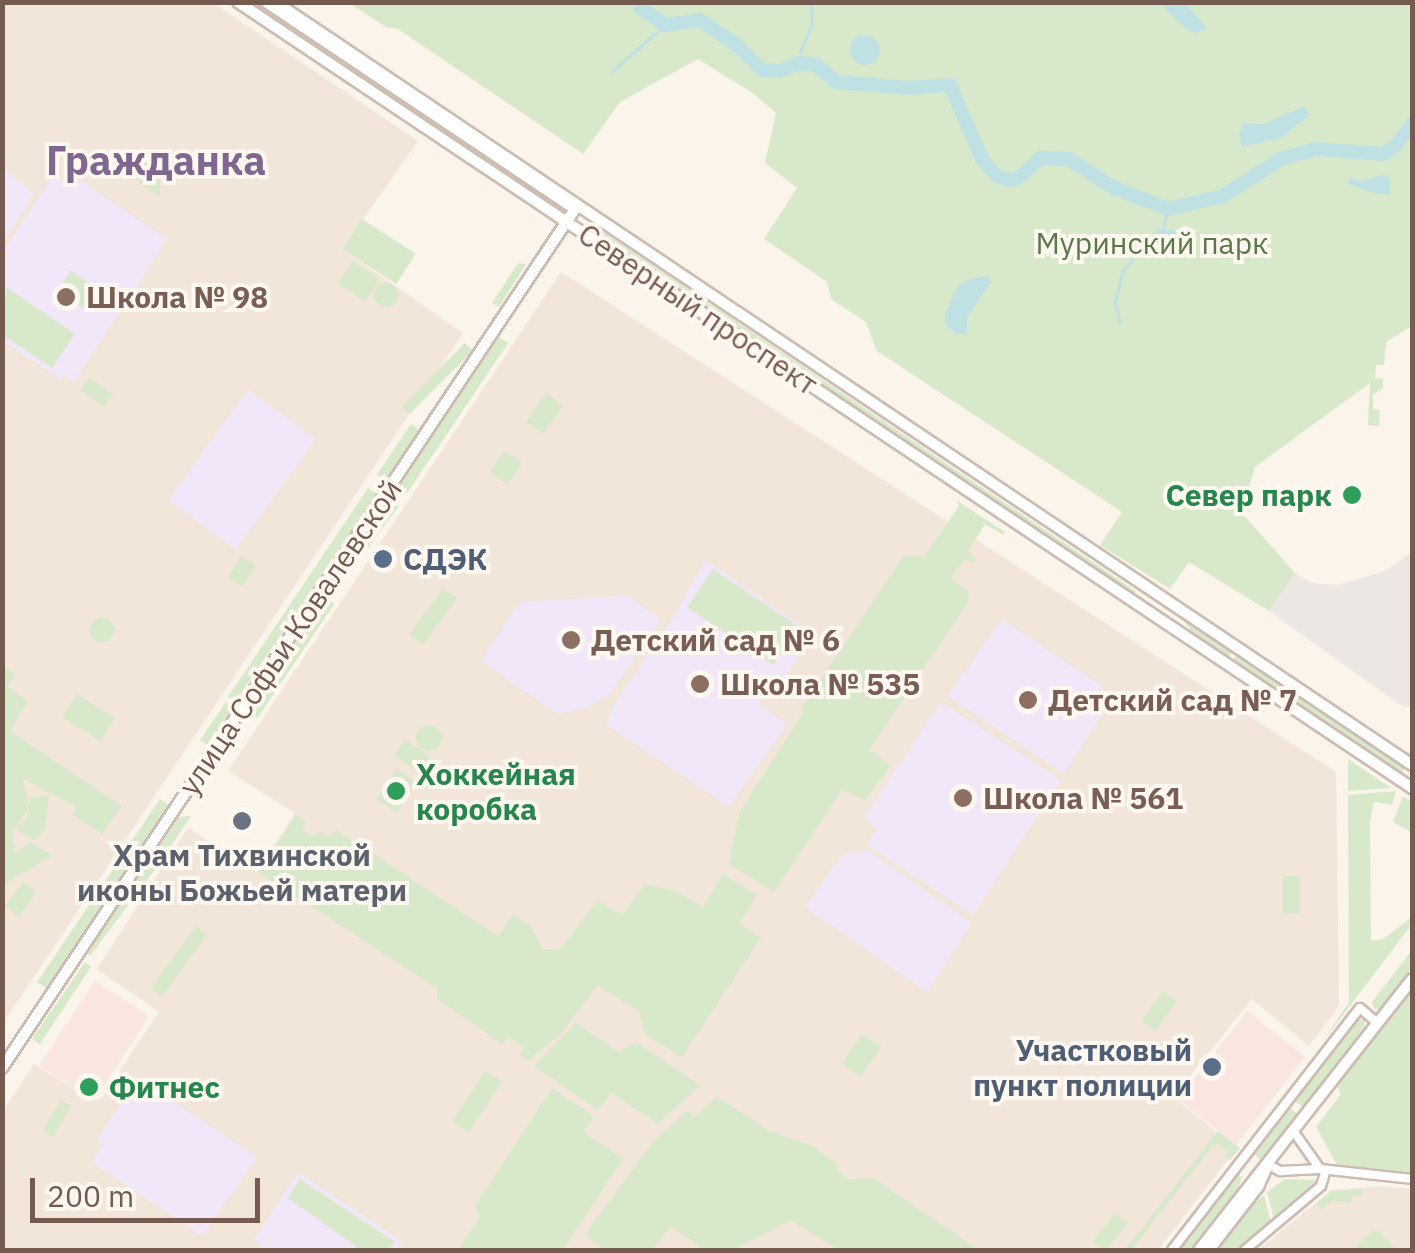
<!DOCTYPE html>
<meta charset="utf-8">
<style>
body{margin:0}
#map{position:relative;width:1415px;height:1253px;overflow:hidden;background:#fbf4eb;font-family:"IBM Plex Sans",sans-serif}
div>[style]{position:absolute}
.residential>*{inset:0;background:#f2e5da}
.commercial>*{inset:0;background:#fae6e0;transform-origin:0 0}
.industrial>*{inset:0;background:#ede7e3}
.education>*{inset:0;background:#f1e7f8;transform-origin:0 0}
.green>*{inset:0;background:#d8e8ca;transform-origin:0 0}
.round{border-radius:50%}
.water>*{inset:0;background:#c0e1e4}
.stream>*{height:2.5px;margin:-1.25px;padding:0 1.25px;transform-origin:1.25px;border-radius:1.25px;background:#c0e1e4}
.river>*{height:14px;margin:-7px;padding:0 7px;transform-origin:7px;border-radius:7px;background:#c0e1e4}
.roads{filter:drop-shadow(2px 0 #cdbcb1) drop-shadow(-2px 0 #cdbcb1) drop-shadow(0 2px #cdbcb1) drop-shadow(0 -2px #cdbcb1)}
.street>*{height:8px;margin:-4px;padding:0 4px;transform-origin:4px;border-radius:4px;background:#fff}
.secondary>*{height:10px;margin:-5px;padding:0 5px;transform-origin:5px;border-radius:5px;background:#fff}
.dots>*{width:28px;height:28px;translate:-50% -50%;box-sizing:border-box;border:5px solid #fef8f1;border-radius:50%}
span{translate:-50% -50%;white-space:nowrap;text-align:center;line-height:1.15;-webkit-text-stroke:8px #fef8f1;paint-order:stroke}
.park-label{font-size:30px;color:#5a7948}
.education-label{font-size:30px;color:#785e54;font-weight:700}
.left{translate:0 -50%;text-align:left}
.street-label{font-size:30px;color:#755a4f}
.leisure-label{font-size:30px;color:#27864d;font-weight:700}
.right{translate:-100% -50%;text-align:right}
.service-label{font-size:30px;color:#4e5e75;font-weight:700}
.worship-label{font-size:30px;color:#5b616d;font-weight:700}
.district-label{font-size:40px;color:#806790;font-weight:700}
.frame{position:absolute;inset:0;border:5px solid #755a4f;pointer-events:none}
.scale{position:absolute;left:30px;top:1178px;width:230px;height:45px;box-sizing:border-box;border:5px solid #755a4f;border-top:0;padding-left:12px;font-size:30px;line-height:35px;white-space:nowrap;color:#755a4f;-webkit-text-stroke:8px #fef8f1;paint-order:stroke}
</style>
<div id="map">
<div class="residential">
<div style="clip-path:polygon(3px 3px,213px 3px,418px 141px,342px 249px,463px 333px,3px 1023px)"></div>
<div style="clip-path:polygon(561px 272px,1336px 772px,1339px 1006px,1309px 1046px,1252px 999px,1173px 1097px,1237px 1148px,1158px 1250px,3px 1250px,3px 1111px,34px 1064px,92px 1101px,101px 1099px,159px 1012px,97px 969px,188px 828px,257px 872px,295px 813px,228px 771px)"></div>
<div style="clip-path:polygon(1381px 1186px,1412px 1189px,1412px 1250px,1258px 1250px,1332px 1190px)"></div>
</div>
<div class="commercial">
<div style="clip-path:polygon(95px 981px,149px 1016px,97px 1097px,90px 1099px,39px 1066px)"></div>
<div style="left:1247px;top:1011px;width:74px;height:112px;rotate:38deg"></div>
</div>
<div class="industrial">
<div style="clip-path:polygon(1412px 552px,1412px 707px,1402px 706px,1269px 611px,1295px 573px,1312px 583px,1338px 585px,1385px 571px)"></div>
</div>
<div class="education">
<div style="clip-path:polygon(3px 167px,34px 194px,3px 242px,3px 166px)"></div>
<div style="clip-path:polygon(54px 175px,66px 183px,72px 175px,167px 239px,74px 382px,64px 375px,61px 380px,3px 341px,2px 253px)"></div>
<div style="left:248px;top:390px;width:84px;height:136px;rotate:36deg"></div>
<div style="clip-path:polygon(705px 560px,813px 634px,781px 683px,775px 680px,759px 704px,787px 724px,729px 807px,606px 725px,613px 706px,674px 616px)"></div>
<div style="clip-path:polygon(628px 596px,661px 619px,609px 695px,583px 709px,557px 714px,481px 661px,520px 602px)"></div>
<div style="clip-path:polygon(1002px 619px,1102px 686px,1096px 695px,1109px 703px,1064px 774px,947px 696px)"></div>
<div style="clip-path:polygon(941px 702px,1061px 780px,973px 915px,867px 845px,876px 830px,865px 816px)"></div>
<div style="clip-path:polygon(866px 850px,972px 923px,927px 992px,805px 907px,842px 855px)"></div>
<div style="clip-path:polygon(138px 1078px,257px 1157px,203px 1236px,92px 1162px,104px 1143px,97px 1139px)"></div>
<div style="clip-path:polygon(298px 1172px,402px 1242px,396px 1250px,257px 1250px,260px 1244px,254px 1240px)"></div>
</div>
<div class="green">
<div style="clip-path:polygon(248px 3px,260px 3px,329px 49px,325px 54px)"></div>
<div style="clip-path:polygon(349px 3px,1412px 3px,1412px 326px,1386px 342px,1384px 365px,1376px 365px,1375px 378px,1383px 379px,1383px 389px,1373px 394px,1373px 409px,1380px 410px,1379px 426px,1368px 425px,1370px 383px,1255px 467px,1241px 512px,1295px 573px,1269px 611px,1189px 562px,1170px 589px,1100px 545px,1122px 512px,877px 351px,866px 322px,831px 299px,827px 282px,764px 239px,797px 188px,765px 163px,776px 113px,754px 94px,698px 59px,620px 102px,583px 154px,398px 29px,386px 27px)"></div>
<div style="clip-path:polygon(333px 51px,508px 168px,556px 206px,329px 57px)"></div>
<div style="clip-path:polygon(155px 156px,160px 169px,160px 198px,139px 182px,122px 159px)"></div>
<div style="left:362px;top:219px;width:64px;height:36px;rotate:33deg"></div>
<div style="left:593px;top:225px;width:655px;height:6px;rotate:34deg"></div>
<div style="left:353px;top:261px;width:33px;height:27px;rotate:35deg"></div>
<div style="clip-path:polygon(518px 263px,526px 264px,499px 307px,492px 303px)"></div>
<div style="left:71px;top:271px;width:34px;height:24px;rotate:34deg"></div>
<div class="round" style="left:374px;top:283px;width:24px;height:24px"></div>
<div style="clip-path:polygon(6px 287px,75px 334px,52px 368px,3px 335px)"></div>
<div style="left:499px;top:337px;width:11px;height:181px;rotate:34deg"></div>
<div style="left:465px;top:343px;width:11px;height:90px;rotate:45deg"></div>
<div style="clip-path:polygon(762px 359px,954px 487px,952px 489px,761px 361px)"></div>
<div style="left:89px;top:378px;width:29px;height:15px;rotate:34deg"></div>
<div style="left:546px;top:393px;width:21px;height:35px;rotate:35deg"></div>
<div style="left:411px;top:424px;width:11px;height:61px;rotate:34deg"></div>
<div style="left:504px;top:451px;width:22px;height:26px;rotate:34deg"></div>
<div style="clip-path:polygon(368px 488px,377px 494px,235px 702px,228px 697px)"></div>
<div style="left:391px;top:500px;width:10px;height:111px;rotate:37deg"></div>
<div style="clip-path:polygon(956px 500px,1005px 532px,1003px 535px,985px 524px,968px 552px,976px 559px,972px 563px,964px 559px,951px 578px,969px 592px,967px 604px,869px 750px,891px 765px,865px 800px,842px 790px,774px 892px,729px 864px,739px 813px,802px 715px,803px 706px,901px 560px,907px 556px,924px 557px,959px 506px)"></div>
<div style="clip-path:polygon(1016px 529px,1211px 659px,1209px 660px)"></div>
<div style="left:241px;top:556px;width:17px;height:25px;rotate:31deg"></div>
<div style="left:713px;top:569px;width:104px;height:46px;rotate:34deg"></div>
<div style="left:443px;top:588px;width:17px;height:58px;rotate:36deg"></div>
<div style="left:325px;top:598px;width:11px;height:137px;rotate:34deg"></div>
<div style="clip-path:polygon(1179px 615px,1233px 651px,1229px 657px,1193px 633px)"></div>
<div class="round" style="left:90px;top:618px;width:24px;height:24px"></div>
<div style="clip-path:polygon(1237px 654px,1404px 766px,1404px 771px,1399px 774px,1279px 694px,1233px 660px)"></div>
<div style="clip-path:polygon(3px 666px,15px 674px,7px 687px,28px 701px,10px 731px,122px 806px,102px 834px,73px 815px,77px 808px,23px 778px,29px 807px,12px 833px,15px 854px,31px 842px,52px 856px,3px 885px)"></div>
<div style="left:77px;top:694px;width:45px;height:27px;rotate:33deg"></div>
<div style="clip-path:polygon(226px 702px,233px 709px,209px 746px,200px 740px)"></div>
<div class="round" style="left:416px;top:725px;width:26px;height:26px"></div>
<div style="left:405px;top:740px;width:30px;height:19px;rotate:34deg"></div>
<div style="clip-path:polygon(1348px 759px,1391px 788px,1348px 791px)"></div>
<div style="left:396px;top:769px;width:24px;height:36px;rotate:33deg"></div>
<div style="clip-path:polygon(1396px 791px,1392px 805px,1374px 802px,1370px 821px,1371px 941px,1383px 939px,1412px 917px,1412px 924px,1321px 1044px,1349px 1002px,1348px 795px)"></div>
<div style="clip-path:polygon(49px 795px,45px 829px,33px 840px,16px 829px,26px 819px,31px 798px)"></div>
<div style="clip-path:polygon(1403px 796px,1412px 802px,1412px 833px,1393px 822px)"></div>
<div style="left:160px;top:799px;width:11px;height:73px;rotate:34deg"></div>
<div style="clip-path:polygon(296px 815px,306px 821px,302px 829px,312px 836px,321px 832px,329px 837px,337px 830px,498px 936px,513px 915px,530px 925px,543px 950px,560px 949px,597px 901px,623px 915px,644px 884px,676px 891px,703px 907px,723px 874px,757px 895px,739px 924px,761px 938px,682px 1057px,646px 1035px,639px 1012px,598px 985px,563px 1031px,528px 1061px,520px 1056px,523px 1047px,509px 1037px,502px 1044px,437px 999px,438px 989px,258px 872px)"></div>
<div style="clip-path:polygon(191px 816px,163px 858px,155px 852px,179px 817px)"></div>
<div style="left:152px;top:857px;width:10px;height:116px;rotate:37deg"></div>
<div style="left:116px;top:865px;width:11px;height:141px;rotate:34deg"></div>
<div style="left:1283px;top:876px;width:17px;height:38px"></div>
<div style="left:23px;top:882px;width:17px;height:30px;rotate:36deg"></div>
<div style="left:196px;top:926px;width:14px;height:77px;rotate:36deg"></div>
<div style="clip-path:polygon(1412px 950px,1412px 967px,1380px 1009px,1374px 1009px,1372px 1002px)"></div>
<div style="clip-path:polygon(85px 962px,91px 967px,40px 1044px,32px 1039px)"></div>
<div style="clip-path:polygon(1412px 987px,1412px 1173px,1337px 1165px,1316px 1127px,1341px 1094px,1337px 1086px)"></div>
<div style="left:1163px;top:991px;width:17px;height:37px;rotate:36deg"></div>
<div style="clip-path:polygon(1364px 1019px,1365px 1026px,1303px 1107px,1295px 1101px,1357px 1020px)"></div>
<div style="clip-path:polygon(576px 1023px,619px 1052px,636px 1042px,700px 1085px,658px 1124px,611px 1093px,598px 1110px,534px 1066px)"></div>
<div style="left:862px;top:1034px;width:23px;height:36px;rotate:34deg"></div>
<div style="left:485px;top:1071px;width:20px;height:60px;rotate:33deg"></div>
<div style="clip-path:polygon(552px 1088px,594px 1116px,583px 1132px,623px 1158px,563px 1250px,463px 1250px,460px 1247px,479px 1218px,475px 1206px)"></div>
<div style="clip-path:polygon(717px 1097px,770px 1131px,814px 1147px,836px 1163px,838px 1171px,849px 1180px,873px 1178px,979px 1250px,838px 1250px,791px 1220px,733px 1250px,697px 1250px,699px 1246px,670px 1226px,653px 1250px,604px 1250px,585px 1234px,656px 1138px,688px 1111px,694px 1117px)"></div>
<div style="left:61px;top:1100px;width:12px;height:36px;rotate:31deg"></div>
<div style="left:1290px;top:1108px;width:10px;height:59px;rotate:37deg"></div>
<div style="clip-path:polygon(1218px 1131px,1240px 1148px,1230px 1160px,1225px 1157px,1228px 1152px,1218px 1144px,1211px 1148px,1131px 1250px,1125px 1250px)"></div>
<div style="clip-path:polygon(1238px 1174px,1242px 1177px,1238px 1189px,1190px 1250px,1178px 1250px)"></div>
<div style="clip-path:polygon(300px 1179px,395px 1242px,389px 1250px,361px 1250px,288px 1198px)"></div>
<div style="clip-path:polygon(1285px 1179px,1317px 1180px,1274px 1219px,1267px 1192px)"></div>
<div style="clip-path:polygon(1362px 1189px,1362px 1195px,1352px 1197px,1351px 1202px,1333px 1201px,1321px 1209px,1317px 1203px,1331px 1191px)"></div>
<div style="clip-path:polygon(1264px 1195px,1271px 1222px,1237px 1250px,1216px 1250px,1250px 1206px)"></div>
<div style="left:1115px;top:1213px;width:16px;height:36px;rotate:38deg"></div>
<div style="clip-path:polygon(1371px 1231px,1378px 1231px,1397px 1250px,1354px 1250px)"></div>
</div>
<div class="water">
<div style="clip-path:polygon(1159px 3px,1186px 3px,1207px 29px,1195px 33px,1186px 29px)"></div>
<div class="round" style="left:850px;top:35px;width:30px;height:30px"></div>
<div style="clip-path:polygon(1304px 106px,1310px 115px,1281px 138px,1242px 147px,1239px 133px,1244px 123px,1264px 124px)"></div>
<div style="clip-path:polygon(1384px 174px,1390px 179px,1389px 194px,1375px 194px,1347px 183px,1350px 178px,1361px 182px)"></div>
<div style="clip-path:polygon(1157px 230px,1174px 230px,1184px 235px,1186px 242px,1147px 241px)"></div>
<div style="clip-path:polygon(987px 276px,991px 282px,967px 317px,967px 334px,956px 334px,947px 326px,945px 315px,957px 287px,969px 279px)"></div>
</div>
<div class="stream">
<div style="left:800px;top:53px;width:32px;rotate:-68deg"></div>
<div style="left:812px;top:23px;width:21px;rotate:-93deg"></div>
<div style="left:800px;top:63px;width:6px;rotate:-90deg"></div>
<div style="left:611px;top:72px;width:72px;rotate:-41deg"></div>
<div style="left:1162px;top:232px;width:24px;rotate:-75deg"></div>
<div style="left:1120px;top:324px;width:22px;rotate:-103deg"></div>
<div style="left:1115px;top:303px;width:32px;rotate:-77deg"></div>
<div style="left:1122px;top:272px;width:40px;rotate:-51deg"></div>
</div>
<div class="river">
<div style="left:642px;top:2px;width:6px;rotate:99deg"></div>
<div style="left:641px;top:8px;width:29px;rotate:35deg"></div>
<div style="left:665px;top:25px;width:35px;rotate:-8deg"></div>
<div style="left:700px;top:20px;width:46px;rotate:34.4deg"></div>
<div style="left:738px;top:46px;width:34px;rotate:45deg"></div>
<div style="left:762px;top:70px;width:17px;rotate:3deg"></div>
<div style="left:779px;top:71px;width:22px;rotate:-21deg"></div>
<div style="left:800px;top:63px;width:17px;rotate:7deg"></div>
<div style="left:817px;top:65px;width:25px;rotate:42deg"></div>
<div style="left:836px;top:82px;width:74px;rotate:4.6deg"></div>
<div style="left:910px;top:88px;width:40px;rotate:-4.3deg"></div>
<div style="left:950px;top:85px;width:81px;rotate:66.6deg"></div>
<div style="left:982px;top:159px;width:21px;rotate:49deg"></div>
<div style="left:996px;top:175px;width:13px;rotate:23deg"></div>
<div style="left:1008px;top:180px;width:10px;rotate:-11deg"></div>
<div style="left:1018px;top:178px;width:30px;rotate:-42deg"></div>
<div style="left:1040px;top:158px;width:29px;rotate:2deg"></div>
<div style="left:1069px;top:159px;width:54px;rotate:32.8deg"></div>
<div style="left:1114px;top:188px;width:58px;rotate:21.3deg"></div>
<div style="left:1168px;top:209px;width:57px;rotate:-13.3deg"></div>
<div style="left:1223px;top:196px;width:69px;rotate:-32.5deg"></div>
<div style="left:1281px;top:159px;width:35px;rotate:-16deg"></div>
<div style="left:1315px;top:149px;width:67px;rotate:4.3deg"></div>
<div style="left:1382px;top:154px;width:15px;rotate:-32deg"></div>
<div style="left:1395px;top:146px;width:28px;rotate:-52deg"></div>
</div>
<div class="roads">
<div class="street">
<div style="left:264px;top:2px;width:374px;rotate:33.8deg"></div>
<div style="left:1294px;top:1132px;width:45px;rotate:54.9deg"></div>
<div style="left:1172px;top:1250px;width:306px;rotate:-52.2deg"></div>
<div style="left:1360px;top:1008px;width:23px;rotate:41deg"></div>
<div style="left:1210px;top:1250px;width:80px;rotate:-52.1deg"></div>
<div style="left:1259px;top:1187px;width:24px;rotate:-66deg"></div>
<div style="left:1269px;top:1165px;width:13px;rotate:29deg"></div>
<div style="left:1280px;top:1171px;width:40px;rotate:-2.9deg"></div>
<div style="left:1320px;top:1169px;width:93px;rotate:6.2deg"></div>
<div style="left:1245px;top:1250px;width:99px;rotate:-40.1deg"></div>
<div style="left:1321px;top:1186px;width:17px;rotate:-73deg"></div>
</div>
<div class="secondary">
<div style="left:238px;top:2px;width:1413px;rotate:33.8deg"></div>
<div style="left:275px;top:2px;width:1369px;rotate:33.86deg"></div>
<div style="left:2px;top:1068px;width:1036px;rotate:-56.29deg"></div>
<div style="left:1199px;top:1250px;width:345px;rotate:-51.8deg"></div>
</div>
</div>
<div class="dots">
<div style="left:66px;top:297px;background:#8d6e63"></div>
<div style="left:1352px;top:495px;background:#2e9e5b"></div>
<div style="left:383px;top:559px;background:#5c6f8a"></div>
<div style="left:571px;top:640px;background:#8d6e63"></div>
<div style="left:700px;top:684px;background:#8d6e63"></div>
<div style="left:1028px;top:700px;background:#8d6e63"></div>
<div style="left:396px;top:791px;background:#2e9e5b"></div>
<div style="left:963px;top:798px;background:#8d6e63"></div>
<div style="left:242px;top:821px;background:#6b7280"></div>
<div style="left:1212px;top:1067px;background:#5c6f8a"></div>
<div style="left:89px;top:1087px;background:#2e9e5b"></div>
</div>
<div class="park-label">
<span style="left:1152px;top:243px">Муринский парк</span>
</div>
<div class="education-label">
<span class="left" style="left:86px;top:297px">Школа № 98</span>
<span class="left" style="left:591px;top:640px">Детский сад № 6</span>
<span class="left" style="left:720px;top:684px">Школа № 535</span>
<span class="left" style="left:1048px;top:700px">Детский сад № 7</span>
<span class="left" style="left:983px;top:798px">Школа № 561</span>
</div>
<div class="street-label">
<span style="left:698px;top:309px;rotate:34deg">Северный проспект</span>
<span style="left:290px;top:637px;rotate:-56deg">улица Софьи Ковалевской</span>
</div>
<div class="leisure-label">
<span class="right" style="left:1332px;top:495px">Север парк</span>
<span class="left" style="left:416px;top:791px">Хоккейная<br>коробка</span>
<span class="left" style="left:109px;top:1087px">Фитнес</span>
</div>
<div class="service-label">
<span class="left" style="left:403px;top:559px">СДЭК</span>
<span class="right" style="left:1192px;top:1067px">Участковый<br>пункт полиции</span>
</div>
<div class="worship-label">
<span style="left:242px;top:872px">Храм Тихвинской<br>иконы Божьей матери</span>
</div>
<div class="district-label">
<span style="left:156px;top:160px">Гражданка</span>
</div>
<div class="frame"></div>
<div class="scale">200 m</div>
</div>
